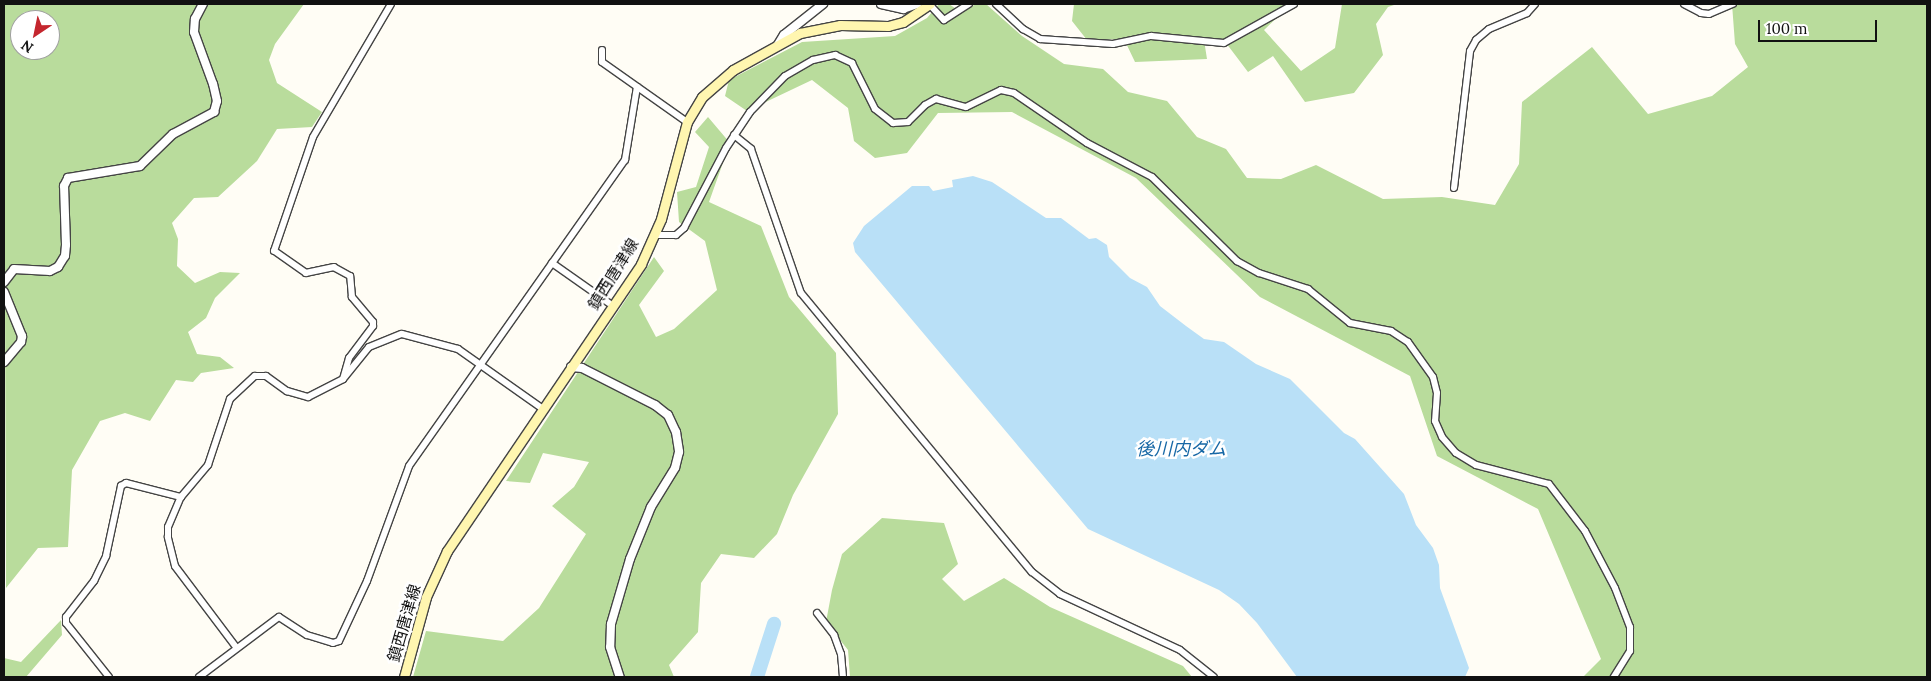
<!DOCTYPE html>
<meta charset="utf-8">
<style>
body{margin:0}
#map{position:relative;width:1931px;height:681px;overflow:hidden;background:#fffdf5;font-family:Lora,"Noto Sans JP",serif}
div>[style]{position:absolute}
.forest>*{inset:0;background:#b9dc9c}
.water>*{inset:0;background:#b9e0f7}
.river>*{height:14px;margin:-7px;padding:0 7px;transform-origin:7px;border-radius:7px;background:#b9e0f7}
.roads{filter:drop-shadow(1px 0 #444) drop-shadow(-1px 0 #444) drop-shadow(0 1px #444) drop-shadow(0 -1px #444)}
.minor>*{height:6px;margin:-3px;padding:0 3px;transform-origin:3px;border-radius:3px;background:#fff}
.tertiary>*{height:8px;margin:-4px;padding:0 4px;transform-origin:4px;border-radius:4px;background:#fff}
.secondary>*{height:9px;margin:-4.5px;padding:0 4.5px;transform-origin:4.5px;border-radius:4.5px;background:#fff6b0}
span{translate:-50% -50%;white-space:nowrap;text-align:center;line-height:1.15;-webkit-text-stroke:5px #fff;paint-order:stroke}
.street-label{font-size:16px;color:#111}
.water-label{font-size:18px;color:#1768a6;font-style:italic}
.frame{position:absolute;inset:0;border:5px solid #111;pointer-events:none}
.north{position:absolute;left:10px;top:10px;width:50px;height:50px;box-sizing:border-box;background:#fff;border:1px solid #a0a0a0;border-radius:50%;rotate:214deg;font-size:14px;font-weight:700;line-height:20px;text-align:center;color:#111}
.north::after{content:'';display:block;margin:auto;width:18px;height:22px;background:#c4262e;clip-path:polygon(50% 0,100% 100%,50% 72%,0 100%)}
.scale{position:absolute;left:1758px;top:20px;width:119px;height:22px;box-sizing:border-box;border:2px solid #111;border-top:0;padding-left:6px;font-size:15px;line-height:18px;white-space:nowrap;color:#111;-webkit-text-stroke:4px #fff;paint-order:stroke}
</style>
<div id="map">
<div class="forest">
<div style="clip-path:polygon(evenodd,4px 4px,304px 4px,275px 44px,269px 60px,277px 83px,322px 112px,312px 127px,277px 129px,257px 161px,218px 197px,194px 198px,172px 223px,178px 239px,177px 266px,195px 283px,220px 272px,240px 273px,215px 298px,206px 318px,188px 332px,197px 354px,220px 357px,234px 368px,201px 373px,193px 382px,176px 380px,150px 421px,125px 413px,100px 421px,72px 470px,68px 547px,38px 548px,6px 588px,4px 4px,20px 20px,50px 20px,50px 50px,20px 50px,20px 20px)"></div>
<div style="clip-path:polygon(939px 4px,949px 4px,962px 13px,976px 4px,986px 4px,1022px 36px,1064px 64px,1103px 69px,1128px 92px,1167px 101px,1197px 137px,1226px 149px,1247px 178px,1281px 179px,1316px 165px,1383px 199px,1442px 197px,1495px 205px,1519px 164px,1522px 102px,1592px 47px,1648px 114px,1712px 96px,1748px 67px,1735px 44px,1732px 4px,1927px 4px,1927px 677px,1583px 677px,1601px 659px,1538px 509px,1437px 456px,1410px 376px,1260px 297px,1136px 178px,1012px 112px,938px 113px,907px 153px,875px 158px,854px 141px,848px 108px,812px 80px,747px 111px,725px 96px,729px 80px,802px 42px,895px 36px,927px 18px)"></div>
<div style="clip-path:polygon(1074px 4px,1291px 4px,1264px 30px,1301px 71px,1335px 48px,1342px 4px,1397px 4px,1388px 7px,1376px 24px,1383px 55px,1354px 93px,1305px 102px,1273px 56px,1248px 72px,1223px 39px,1204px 40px,1207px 59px,1135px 62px,1124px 39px,1087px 40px,1072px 21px)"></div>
<div style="clip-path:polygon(708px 117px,730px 143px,709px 202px,761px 226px,789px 297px,836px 353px,838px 414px,793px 495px,777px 534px,754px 558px,721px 554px,701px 583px,698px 632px,669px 665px,674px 677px,413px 677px,426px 631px,503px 641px,539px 608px,586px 534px,552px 506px,574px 487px,589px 462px,543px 453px,530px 483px,506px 481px,654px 257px,664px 271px,639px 305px,656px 337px,674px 329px,717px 290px,705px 241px,679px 222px,677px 192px,696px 187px,709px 147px,695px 132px)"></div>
<div style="clip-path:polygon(882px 518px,944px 523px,958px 564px,942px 579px,964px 601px,1004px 578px,1050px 607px,1183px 666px,1192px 677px,850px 677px,848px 650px,826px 622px,832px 590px,842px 554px)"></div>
<div style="clip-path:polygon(61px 620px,62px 635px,26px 677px,4px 677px,4px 658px,21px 662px)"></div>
</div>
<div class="water">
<div style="clip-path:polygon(973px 176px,992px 182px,1046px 218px,1061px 218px,1089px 239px,1096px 238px,1107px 245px,1109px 257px,1130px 278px,1147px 287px,1160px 306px,1186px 326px,1204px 339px,1224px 342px,1256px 364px,1290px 379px,1344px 433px,1355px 439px,1404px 494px,1416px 525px,1433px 548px,1439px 565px,1440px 588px,1469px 668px,1465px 677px,1297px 677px,1257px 623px,1239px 604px,1219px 590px,1088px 529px,855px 252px,853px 243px,864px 226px,912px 186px,929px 186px,933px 191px,953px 187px,952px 180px)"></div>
</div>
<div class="river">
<div style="left:757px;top:677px;width:56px;rotate:-72.2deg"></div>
</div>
<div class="roads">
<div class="minor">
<div style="left:929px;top:4px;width:22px;rotate:47deg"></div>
<div style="left:944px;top:20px;width:30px;rotate:-33deg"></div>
<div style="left:996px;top:4px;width:37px;rotate:43deg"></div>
<div style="left:1023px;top:29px;width:20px;rotate:30deg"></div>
<div style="left:1040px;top:39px;width:73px;rotate:3.9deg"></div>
<div style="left:1113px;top:44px;width:39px;rotate:-12deg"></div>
<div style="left:1151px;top:36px;width:73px;rotate:5.5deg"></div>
<div style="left:1224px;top:43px;width:80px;rotate:-29.1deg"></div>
<div style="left:1684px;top:4px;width:19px;rotate:28deg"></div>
<div style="left:1701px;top:13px;width:8px;rotate:7deg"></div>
<div style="left:1709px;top:14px;width:26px;rotate:-23deg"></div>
<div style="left:602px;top:50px;width:12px;rotate:90deg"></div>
<div style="left:602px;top:62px;width:104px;rotate:35.2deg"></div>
<div style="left:734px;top:135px;width:22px;rotate:39deg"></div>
<div style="left:751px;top:149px;width:152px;rotate:70.9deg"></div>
<div style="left:801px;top:293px;width:362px;rotate:50.4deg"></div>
<div style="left:1032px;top:572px;width:36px;rotate:38deg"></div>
<div style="left:1060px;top:594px;width:132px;rotate:25deg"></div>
<div style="left:1180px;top:650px;width:43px;rotate:38.5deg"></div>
<div style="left:1454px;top:188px;width:138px;rotate:-83.3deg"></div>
<div style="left:1470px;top:51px;width:13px;rotate:-61deg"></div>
<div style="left:1476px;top:40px;width:17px;rotate:-40deg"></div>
<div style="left:1489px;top:29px;width:41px;rotate:-22.8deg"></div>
<div style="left:1527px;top:13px;width:12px;rotate:-48deg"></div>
<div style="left:655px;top:235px;width:21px"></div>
<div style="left:676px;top:235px;width:11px;rotate:-41deg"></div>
<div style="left:684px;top:228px;width:90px;rotate:-62.3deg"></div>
<div style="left:726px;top:148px;width:43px;rotate:-56.3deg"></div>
<div style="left:750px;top:112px;width:50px;rotate:-45.8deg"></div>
<div style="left:785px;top:76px;width:32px;rotate:-30deg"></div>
<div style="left:813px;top:60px;width:23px;rotate:-13deg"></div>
<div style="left:835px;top:55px;width:19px;rotate:25deg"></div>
<div style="left:852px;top:63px;width:51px;rotate:63.4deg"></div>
<div style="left:875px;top:109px;width:23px;rotate:38deg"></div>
<div style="left:893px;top:123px;width:15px;rotate:-4deg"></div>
<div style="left:908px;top:122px;width:24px;rotate:-45deg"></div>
<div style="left:925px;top:105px;width:13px;rotate:-29deg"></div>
<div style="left:936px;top:99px;width:31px;rotate:15deg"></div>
<div style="left:966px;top:107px;width:39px;rotate:-26deg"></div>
<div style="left:1001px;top:90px;width:13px;rotate:13deg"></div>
<div style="left:1014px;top:93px;width:88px;rotate:34.4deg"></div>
<div style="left:1087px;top:143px;width:73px;rotate:27.6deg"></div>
<div style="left:1152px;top:177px;width:120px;rotate:44.7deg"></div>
<div style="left:1237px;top:261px;width:25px;rotate:29deg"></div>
<div style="left:1259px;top:273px;width:52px;rotate:18.1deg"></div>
<div style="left:1308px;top:289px;width:54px;rotate:39deg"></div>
<div style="left:1350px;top:323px;width:42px;rotate:11deg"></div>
<div style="left:1391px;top:331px;width:20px;rotate:33deg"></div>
<div style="left:1408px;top:342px;width:43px;rotate:54.5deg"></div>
<div style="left:1433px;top:377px;width:16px;rotate:76deg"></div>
<div style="left:1437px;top:393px;width:28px;rotate:94deg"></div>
<div style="left:1435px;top:421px;width:17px;rotate:66deg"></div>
<div style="left:1442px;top:437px;width:21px;rotate:49deg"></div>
<div style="left:1456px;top:453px;width:23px;rotate:31deg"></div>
<div style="left:1476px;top:465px;width:75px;rotate:14.6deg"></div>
<div style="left:1549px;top:484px;width:59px;rotate:52.5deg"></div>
<div style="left:1585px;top:531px;width:64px;rotate:62.2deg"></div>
<div style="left:1615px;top:588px;width:42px;rotate:69deg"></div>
<div style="left:1630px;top:627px;width:24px;rotate:90deg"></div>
<div style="left:1630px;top:651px;width:31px;rotate:122deg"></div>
<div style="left:552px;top:263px;width:70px;rotate:35.1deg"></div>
<div style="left:343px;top:379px;width:22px;rotate:-74deg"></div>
<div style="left:349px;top:358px;width:40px;rotate:-53deg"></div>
<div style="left:373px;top:326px;width:4px;rotate:-90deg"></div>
<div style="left:373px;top:322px;width:33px;rotate:-130deg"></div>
<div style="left:352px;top:297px;width:21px;rotate:-95deg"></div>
<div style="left:350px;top:276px;width:18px;rotate:-151deg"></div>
<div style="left:334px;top:267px;width:29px;rotate:168deg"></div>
<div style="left:306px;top:273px;width:39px;rotate:-145deg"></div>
<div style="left:274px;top:251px;width:120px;rotate:-71.1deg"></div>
<div style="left:313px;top:137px;width:154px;rotate:-59.6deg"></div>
<div style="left:817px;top:613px;width:28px;rotate:52deg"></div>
<div style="left:834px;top:635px;width:20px;rotate:70deg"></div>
<div style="left:841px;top:654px;width:23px;rotate:85deg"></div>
<div style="left:236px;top:647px;width:101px;rotate:-127deg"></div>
<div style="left:175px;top:566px;width:30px;rotate:-104deg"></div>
<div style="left:168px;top:537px;width:10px;rotate:-90deg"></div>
<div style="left:168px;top:527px;width:33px;rotate:-67deg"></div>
<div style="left:181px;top:497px;width:42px;rotate:-49.8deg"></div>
<div style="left:208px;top:465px;width:70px;rotate:-71.6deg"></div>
<div style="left:230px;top:399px;width:34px;rotate:-43deg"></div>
<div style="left:255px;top:376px;width:11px"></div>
<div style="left:266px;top:376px;width:26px;rotate:36deg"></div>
<div style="left:287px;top:391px;width:22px;rotate:16deg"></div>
<div style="left:308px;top:397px;width:39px;rotate:-27deg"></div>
<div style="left:343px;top:379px;width:41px;rotate:-50.9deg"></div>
<div style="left:369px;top:347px;width:35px;rotate:-22deg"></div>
<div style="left:402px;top:334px;width:58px;rotate:15deg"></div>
<div style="left:458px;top:349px;width:104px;rotate:35.2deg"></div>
<div style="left:109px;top:677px;width:69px;rotate:-128.5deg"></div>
<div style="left:66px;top:623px;width:6px;rotate:-90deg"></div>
<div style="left:66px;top:617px;width:46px;rotate:-52.1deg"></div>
<div style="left:94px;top:581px;width:28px;rotate:-64deg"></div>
<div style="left:106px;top:556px;width:72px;rotate:-77.9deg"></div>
<div style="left:121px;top:486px;width:6px;rotate:-31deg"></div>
<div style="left:126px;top:483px;width:57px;rotate:14.3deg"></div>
<div style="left:199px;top:677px;width:100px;rotate:-36.9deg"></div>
<div style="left:279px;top:617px;width:33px;rotate:33deg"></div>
<div style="left:307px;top:635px;width:27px;rotate:17deg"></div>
<div style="left:333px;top:643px;width:6px;rotate:-18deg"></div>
<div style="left:339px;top:641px;width:66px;rotate:-65deg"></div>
<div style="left:367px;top:581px;width:122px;rotate:-69.9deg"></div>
<div style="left:409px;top:466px;width:375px;rotate:-54.8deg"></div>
<div style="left:625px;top:160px;width:74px;rotate:-80.7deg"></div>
</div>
<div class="tertiary">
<div style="left:881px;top:4px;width:23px;rotate:13deg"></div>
<div style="left:903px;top:9px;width:15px;rotate:-20deg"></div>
<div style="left:777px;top:46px;width:13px;rotate:-58deg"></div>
<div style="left:784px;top:35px;width:50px;rotate:-38.5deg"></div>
<div style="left:4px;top:282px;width:16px;rotate:-52deg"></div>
<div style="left:14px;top:269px;width:36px;rotate:3deg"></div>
<div style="left:50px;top:271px;width:9px;rotate:-27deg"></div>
<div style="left:58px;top:267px;width:13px;rotate:-58deg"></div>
<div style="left:65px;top:256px;width:11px;rotate:-85deg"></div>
<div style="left:66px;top:245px;width:59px;rotate:-91.9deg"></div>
<div style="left:64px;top:186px;width:9px;rotate:-63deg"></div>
<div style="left:68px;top:178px;width:73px;rotate:-9.5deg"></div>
<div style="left:140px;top:166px;width:46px;rotate:-44.1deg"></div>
<div style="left:173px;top:134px;width:47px;rotate:-28.2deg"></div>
<div style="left:214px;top:112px;width:11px;rotate:-75deg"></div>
<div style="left:217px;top:101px;width:17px;rotate:-103deg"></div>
<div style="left:213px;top:84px;width:55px;rotate:-110.1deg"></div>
<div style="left:194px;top:32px;width:13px;rotate:-86deg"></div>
<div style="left:195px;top:19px;width:17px;rotate:-62deg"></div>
<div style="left:4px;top:292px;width:48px;rotate:67.8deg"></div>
<div style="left:22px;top:336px;width:6px;rotate:99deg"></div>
<div style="left:21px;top:342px;width:26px;rotate:130deg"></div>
<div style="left:571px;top:367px;width:11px;rotate:5deg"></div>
<div style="left:582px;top:368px;width:82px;rotate:26.9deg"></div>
<div style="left:655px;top:405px;width:16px;rotate:38deg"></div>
<div style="left:668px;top:415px;width:19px;rotate:65deg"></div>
<div style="left:676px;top:432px;width:20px;rotate:81deg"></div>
<div style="left:679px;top:452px;width:16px;rotate:104deg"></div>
<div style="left:675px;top:468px;width:46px;rotate:121.6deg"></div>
<div style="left:651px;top:507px;width:56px;rotate:112deg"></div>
<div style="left:630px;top:559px;width:68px;rotate:106.3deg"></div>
<div style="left:611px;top:624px;width:23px;rotate:92deg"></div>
<div style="left:610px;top:647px;width:32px;rotate:72deg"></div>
</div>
<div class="secondary">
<div style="left:404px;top:677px;width:83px;rotate:-74.6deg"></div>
<div style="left:426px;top:597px;width:51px;rotate:-65.5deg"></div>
<div style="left:447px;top:551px;width:346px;rotate:-55.9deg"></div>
<div style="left:641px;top:264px;width:49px;rotate:-66deg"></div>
<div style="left:661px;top:219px;width:100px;rotate:-75deg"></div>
<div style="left:687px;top:122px;width:29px;rotate:-59deg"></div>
<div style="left:702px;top:97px;width:41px;rotate:-41.1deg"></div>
<div style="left:733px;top:70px;width:77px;rotate:-28.9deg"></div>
<div style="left:800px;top:33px;width:41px;rotate:-11.3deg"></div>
<div style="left:840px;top:25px;width:48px;rotate:1.2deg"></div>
<div style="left:888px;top:26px;width:16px;rotate:-15deg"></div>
<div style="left:903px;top:22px;width:32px;rotate:-34deg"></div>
</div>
</div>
<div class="street-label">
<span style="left:613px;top:274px;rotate:-58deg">鎮西唐津線</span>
<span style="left:404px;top:623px;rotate:-74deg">鎮西唐津線</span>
</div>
<div class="water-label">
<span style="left:1181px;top:449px">後川内ダム</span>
</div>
<div class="frame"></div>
<div class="north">N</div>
<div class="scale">100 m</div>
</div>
